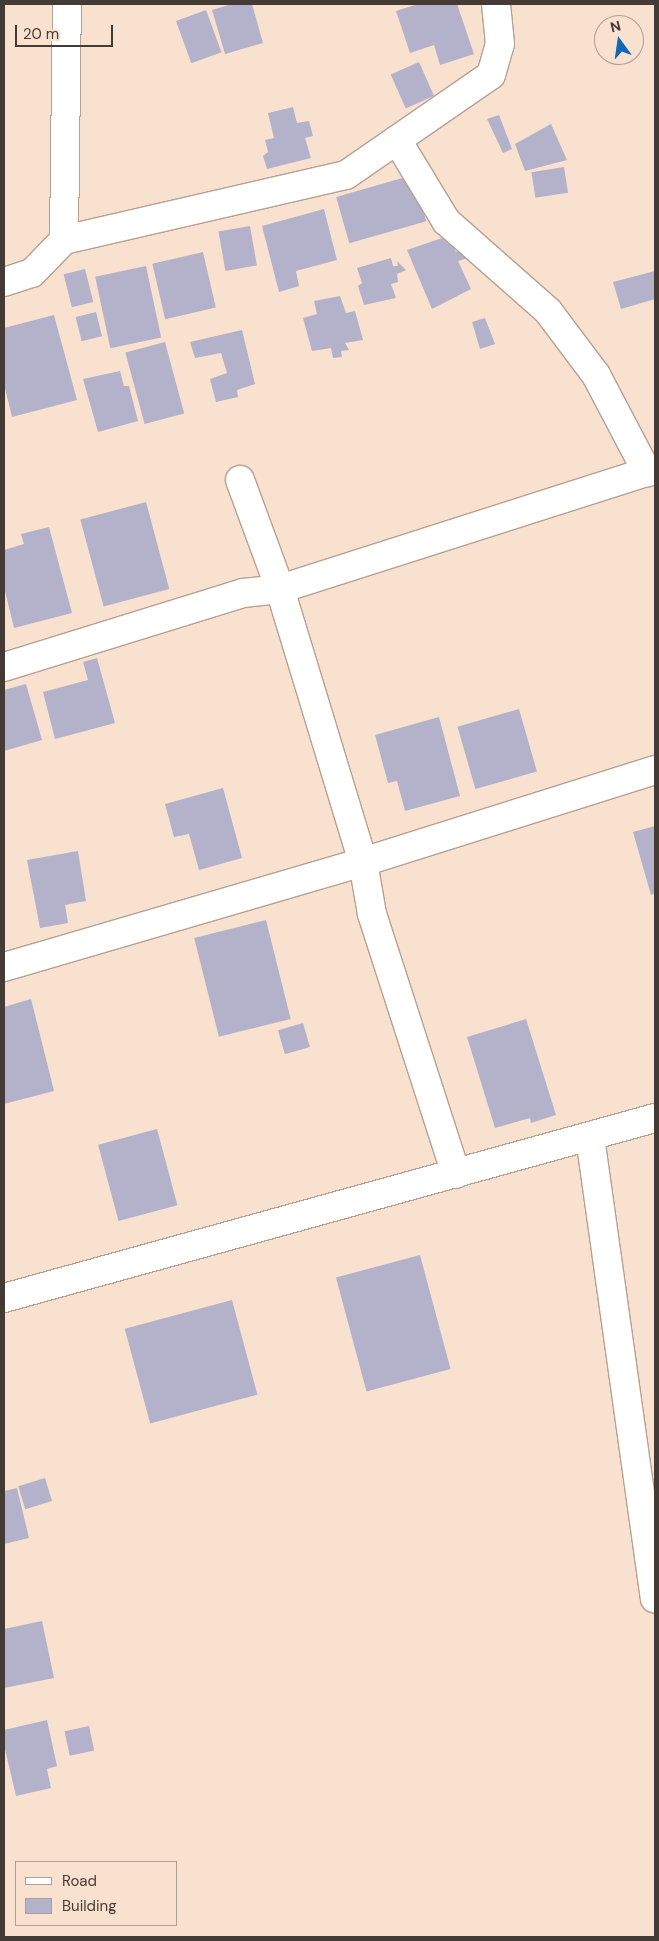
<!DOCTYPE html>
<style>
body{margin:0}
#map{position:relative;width:659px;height:1941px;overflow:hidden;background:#f9e1d0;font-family:"DM Sans",sans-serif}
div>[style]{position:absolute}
.building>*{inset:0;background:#b3b2ca;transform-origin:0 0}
.roads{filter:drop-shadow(1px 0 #b7a090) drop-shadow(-1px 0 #b7a090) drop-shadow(0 1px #b7a090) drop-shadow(0 -1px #b7a090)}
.minor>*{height:28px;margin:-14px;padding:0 14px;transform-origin:14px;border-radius:14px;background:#fff}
span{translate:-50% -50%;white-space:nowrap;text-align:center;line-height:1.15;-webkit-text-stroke:4px #f9e1d0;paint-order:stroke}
.frame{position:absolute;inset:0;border:5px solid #443b34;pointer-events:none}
.legend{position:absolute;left:15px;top:1861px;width:162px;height:65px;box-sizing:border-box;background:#f9e1d0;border:1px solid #b19f92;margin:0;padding:6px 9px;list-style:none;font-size:15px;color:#443b34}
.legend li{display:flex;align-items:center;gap:10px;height:25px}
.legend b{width:25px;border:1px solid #b19f92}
.north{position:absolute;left:594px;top:15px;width:50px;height:50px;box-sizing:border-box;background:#f9e1d0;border:1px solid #b19f92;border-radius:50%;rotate:346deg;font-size:14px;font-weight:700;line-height:20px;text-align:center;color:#443b34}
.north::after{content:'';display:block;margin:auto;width:18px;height:22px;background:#0f68b5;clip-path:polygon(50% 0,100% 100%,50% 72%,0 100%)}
.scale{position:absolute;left:15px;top:25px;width:98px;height:22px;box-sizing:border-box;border:2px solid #443b34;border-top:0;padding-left:6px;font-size:15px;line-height:18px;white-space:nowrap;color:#443b34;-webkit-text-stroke:4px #f9e1d0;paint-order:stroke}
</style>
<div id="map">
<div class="building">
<div style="clip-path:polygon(232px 4px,252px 4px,263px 43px,225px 54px,212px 10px)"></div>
<div style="clip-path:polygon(418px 4px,457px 4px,474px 54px,440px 65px,434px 45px,410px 53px,396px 11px)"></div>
<div style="left:206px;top:10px;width:45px;height:32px;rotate:70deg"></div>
<div style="left:419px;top:62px;width:37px;height:31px;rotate:66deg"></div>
<div style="clip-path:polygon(293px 107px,297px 123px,309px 121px,313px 136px,305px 138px,311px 158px,267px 169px,263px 156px,268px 152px,265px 140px,274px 138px,268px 113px)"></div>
<div style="clip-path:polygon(499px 115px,512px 149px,503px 153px,487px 119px)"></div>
<div style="clip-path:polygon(551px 124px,567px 160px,525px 171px,515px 144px)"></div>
<div style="left:564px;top:167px;width:26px;height:33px;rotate:81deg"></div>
<div style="left:413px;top:175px;width:48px;height:80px;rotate:74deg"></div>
<div style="clip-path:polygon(324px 209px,337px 260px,296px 271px,299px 286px,279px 292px,262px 226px)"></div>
<div style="left:250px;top:226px;width:40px;height:32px;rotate:80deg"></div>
<div style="clip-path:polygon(448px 236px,456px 252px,464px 249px,468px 258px,458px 261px,471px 289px,432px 309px,407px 250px)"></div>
<div style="left:203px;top:252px;width:57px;height:52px;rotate:77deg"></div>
<div style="clip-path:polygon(391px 258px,393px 266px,398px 266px,397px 261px,406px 270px,397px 274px,398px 282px,391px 284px,396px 298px,364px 305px,358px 286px,362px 283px,357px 268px)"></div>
<div style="left:146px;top:266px;width:73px;height:52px;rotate:78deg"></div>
<div style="left:85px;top:269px;width:34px;height:22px;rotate:76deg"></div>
<div style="clip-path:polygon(655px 271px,655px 299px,621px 309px,613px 282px)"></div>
<div style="clip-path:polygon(340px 296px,346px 313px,355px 311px,363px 340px,345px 343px,349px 350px,341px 351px,342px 357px,333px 358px,331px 348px,312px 351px,303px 318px,317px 314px,314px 301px)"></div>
<div style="left:96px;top:312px;width:25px;height:21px;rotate:76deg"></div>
<div style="clip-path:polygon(54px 315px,77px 400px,12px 417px,4px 384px,4px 328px)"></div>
<div style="clip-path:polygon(485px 318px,495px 344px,480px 349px,472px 322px)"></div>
<div style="clip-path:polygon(242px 330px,255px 384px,237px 390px,238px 397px,216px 402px,210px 379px,227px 373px,221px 353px,195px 358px,190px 342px)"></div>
<div style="left:165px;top:342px;width:74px;height:41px;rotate:75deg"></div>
<div style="clip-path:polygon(120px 371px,124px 386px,129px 386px,138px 421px,98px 432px,83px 379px)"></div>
<div style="left:146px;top:502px;width:90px;height:68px;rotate:75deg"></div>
<div style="clip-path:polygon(49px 527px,72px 613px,14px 628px,4px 587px,4px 550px,24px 544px,21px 534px)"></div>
<div style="clip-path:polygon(97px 658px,115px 723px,55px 739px,43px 692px,88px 680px,83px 662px)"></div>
<div style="clip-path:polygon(26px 684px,42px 740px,4px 751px,4px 690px)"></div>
<div style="left:519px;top:709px;width:65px;height:64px;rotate:74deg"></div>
<div style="clip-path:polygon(439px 717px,460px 796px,405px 811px,397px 781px,388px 783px,375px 735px)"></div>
<div style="clip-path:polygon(223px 788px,242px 858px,199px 870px,189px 834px,174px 837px,165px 804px)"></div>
<div style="clip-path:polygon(655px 826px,655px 893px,651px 895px,633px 832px)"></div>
<div style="clip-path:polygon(78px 851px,86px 901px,65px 905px,68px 923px,40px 928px,27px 860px)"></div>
<div style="left:266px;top:920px;width:102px;height:74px;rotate:76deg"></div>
<div style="clip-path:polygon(31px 999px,54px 1091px,4px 1104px,4px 1007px)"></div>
<div style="clip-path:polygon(526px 1019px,556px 1115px,531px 1123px,530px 1118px,495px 1128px,467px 1037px)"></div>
<div style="left:303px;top:1023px;width:25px;height:26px;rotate:74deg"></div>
<div style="left:157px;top:1129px;width:79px;height:61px;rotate:75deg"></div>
<div style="left:420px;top:1255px;width:118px;height:87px;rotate:75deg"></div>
<div style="left:232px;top:1300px;width:98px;height:111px;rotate:75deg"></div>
<div style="left:45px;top:1478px;width:24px;height:28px;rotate:73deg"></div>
<div style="clip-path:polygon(17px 1488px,29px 1538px,4px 1544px,4px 1491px)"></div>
<div style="clip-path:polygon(42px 1621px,54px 1678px,4px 1688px,4px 1629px)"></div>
<div style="clip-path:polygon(47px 1720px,57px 1766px,47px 1769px,51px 1788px,16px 1796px,4px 1745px,4px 1730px)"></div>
<div style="left:89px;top:1726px;width:25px;height:25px;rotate:78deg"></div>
</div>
<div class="roads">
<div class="minor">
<div style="left:397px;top:140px;width:95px;rotate:58.8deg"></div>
<div style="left:446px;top:221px;width:136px;rotate:41.4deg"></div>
<div style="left:548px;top:311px;width:80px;rotate:53.1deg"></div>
<div style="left:596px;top:375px;width:110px;rotate:62.3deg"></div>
<div style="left:64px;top:240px;width:236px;rotate:-89.3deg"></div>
<div style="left:4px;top:282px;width:29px;rotate:-18deg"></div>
<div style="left:32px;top:273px;width:46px;rotate:-45.9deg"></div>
<div style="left:64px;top:240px;width:289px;rotate:-13deg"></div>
<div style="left:346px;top:175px;width:176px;rotate:-34.6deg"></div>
<div style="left:491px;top:75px;width:32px;rotate:-74deg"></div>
<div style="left:500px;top:44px;width:40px;rotate:-95.7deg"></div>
<div style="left:240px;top:480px;width:116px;rotate:69.8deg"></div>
<div style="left:280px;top:589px;width:285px;rotate:73.1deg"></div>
<div style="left:363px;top:862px;width:53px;rotate:80.2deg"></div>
<div style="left:372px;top:914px;width:273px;rotate:72.1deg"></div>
<div style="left:4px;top:667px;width:250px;rotate:-17.2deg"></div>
<div style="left:243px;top:593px;width:37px;rotate:-6deg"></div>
<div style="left:280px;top:589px;width:394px;rotate:-17.7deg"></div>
<div style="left:4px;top:967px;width:374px;rotate:-16.3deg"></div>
<div style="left:363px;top:862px;width:306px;rotate:-17.5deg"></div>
<div style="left:590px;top:1137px;width:466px;rotate:82deg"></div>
<div style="left:4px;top:1298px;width:675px;rotate:-15.46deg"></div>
</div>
</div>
<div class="frame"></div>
<ul class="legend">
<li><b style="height:6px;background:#fff"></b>Road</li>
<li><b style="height:14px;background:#b3b2ca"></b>Building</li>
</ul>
<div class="north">N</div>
<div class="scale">20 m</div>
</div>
